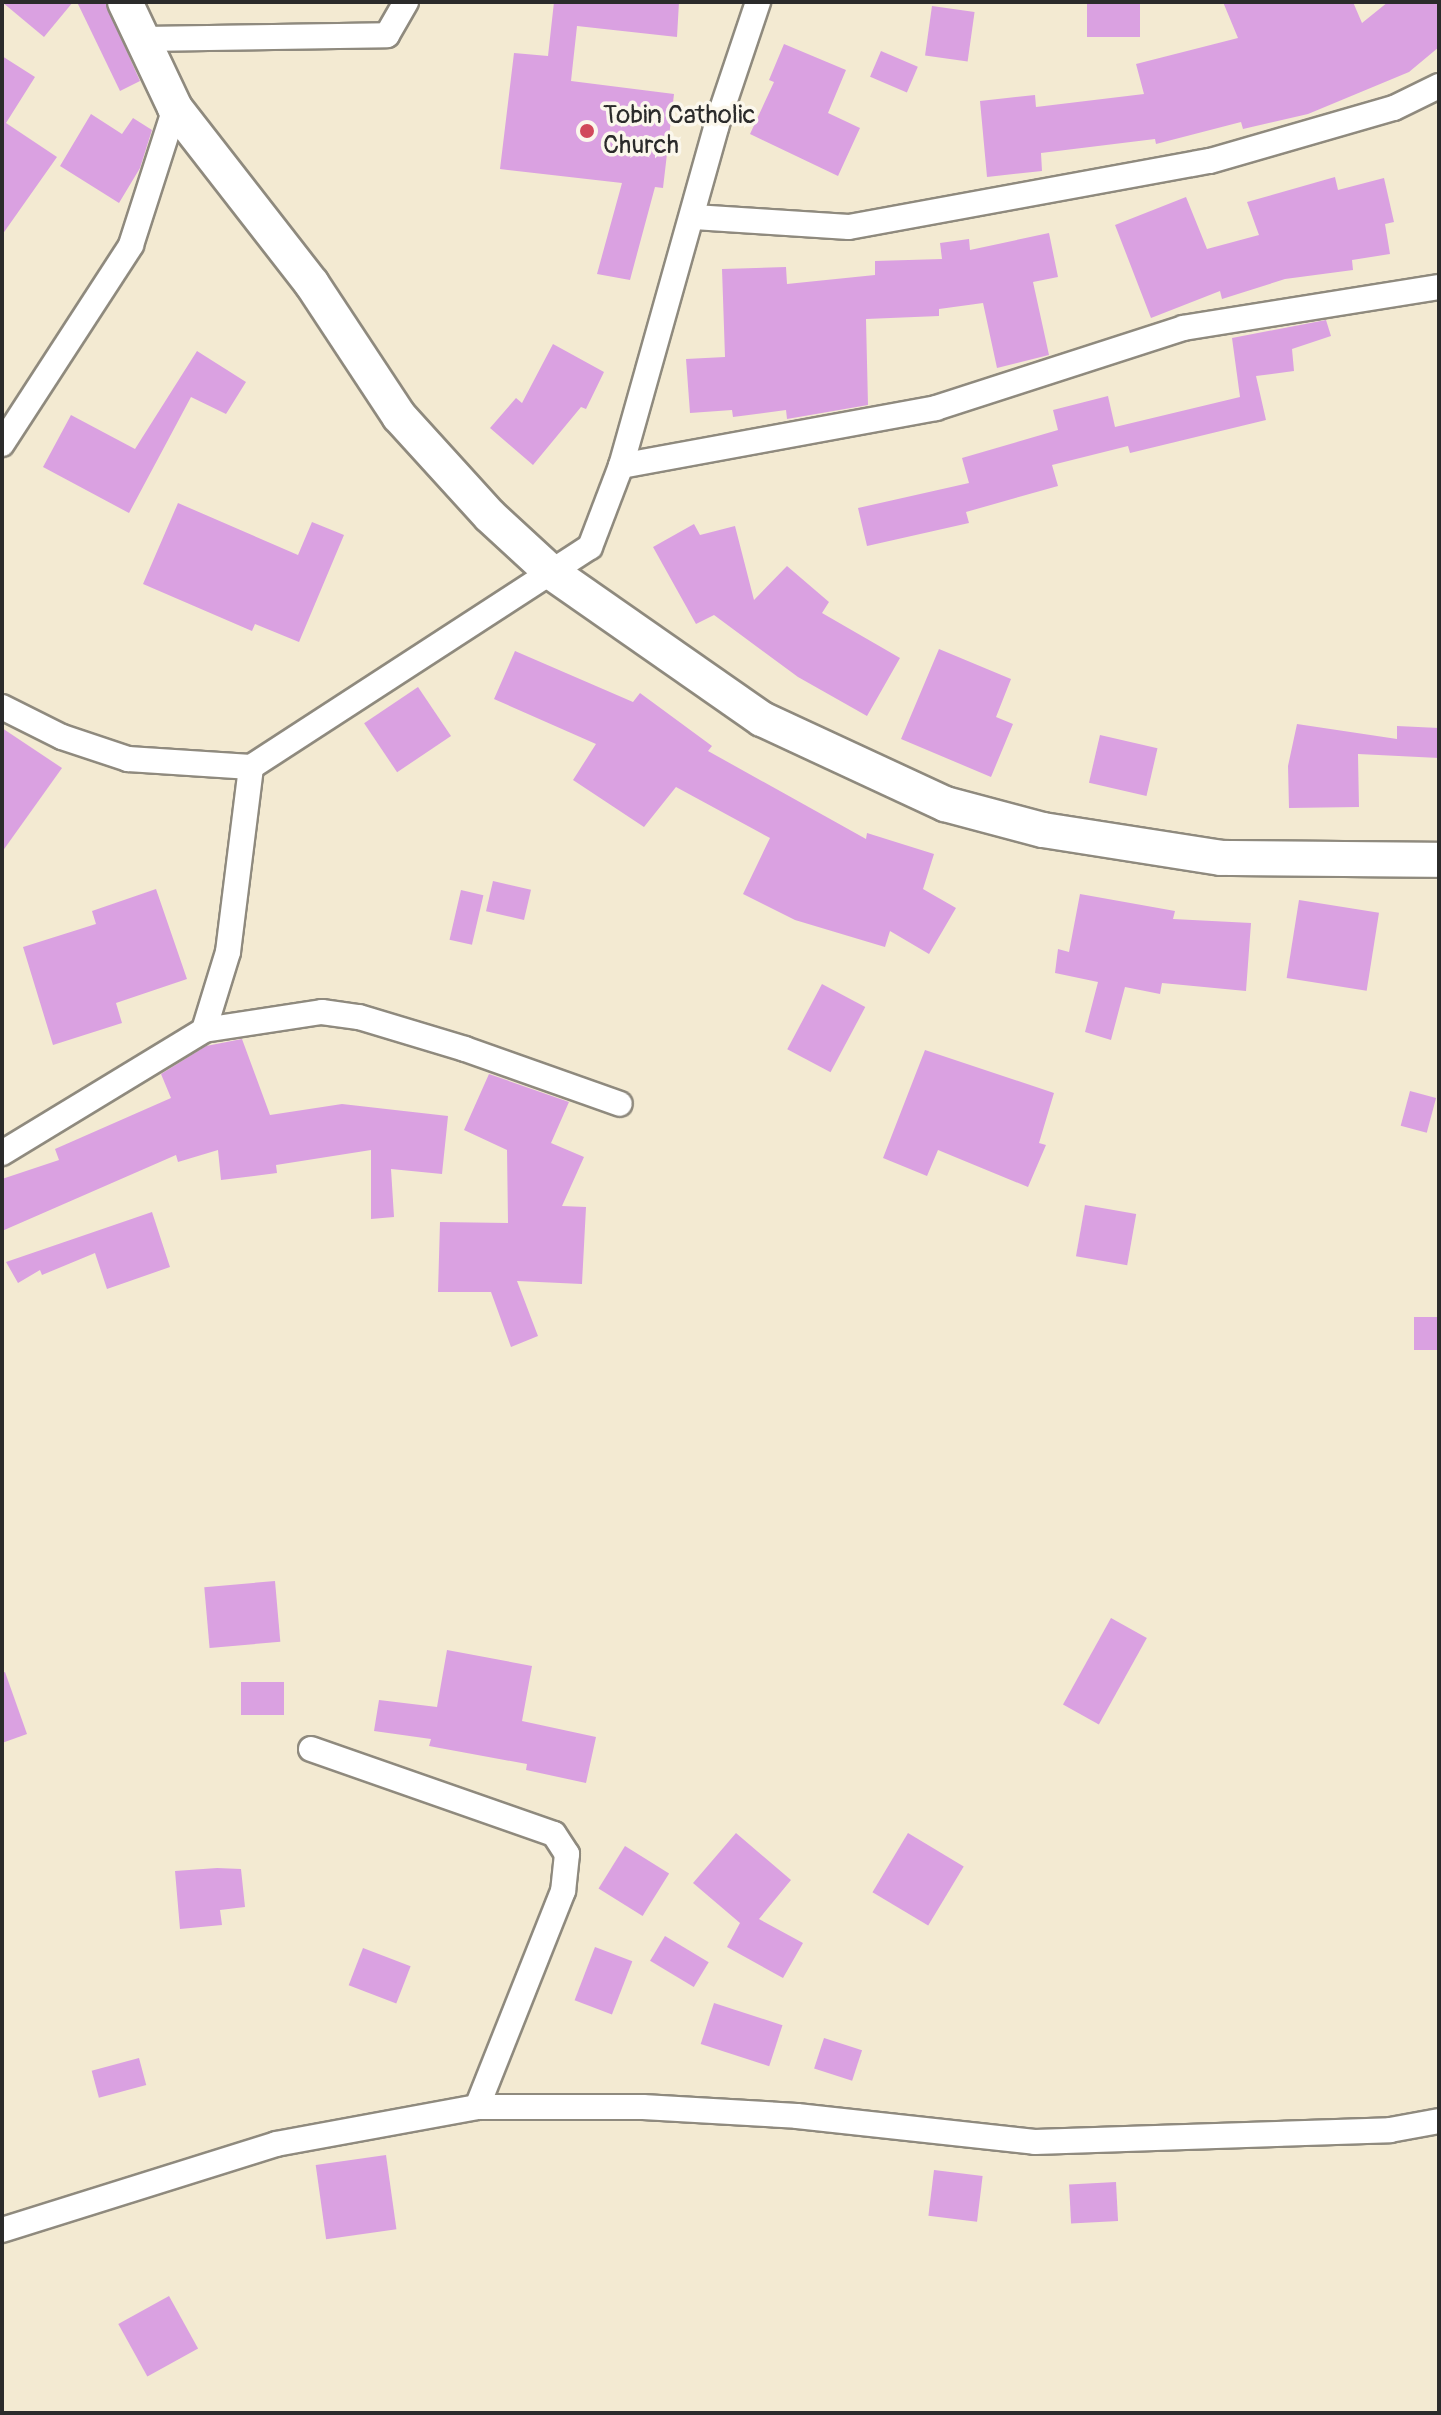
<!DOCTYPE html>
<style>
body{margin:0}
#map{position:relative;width:1441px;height:2415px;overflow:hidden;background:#f3ead2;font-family:Pangolin,sans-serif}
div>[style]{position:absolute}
.building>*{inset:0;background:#daa1e1;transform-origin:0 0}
.roads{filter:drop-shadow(2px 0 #8f8a7e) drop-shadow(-2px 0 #8f8a7e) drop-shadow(0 2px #8f8a7e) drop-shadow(0 -2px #8f8a7e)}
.minor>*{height:24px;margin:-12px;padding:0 12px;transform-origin:12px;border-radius:12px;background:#fff}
.secondary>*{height:34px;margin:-17px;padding:0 17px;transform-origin:17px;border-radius:17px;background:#fff}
.dots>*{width:22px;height:22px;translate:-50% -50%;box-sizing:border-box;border:4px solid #fbf7ec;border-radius:50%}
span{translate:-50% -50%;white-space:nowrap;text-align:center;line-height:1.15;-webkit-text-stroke:7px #fbf7ec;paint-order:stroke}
.poi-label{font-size:26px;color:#2b2b2b}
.left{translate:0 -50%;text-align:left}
.frame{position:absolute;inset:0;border:4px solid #2b2b2b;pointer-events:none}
</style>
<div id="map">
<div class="building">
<div style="clip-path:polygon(2px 2px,73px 2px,44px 37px)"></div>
<div style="clip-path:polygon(77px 2px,105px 2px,140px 81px,120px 91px)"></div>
<div style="clip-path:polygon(554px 2px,679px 2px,677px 37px,577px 26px,571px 81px,674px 94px,663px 188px,655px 187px,630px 280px,597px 274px,622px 183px,500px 169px,514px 53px,548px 56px)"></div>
<div style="left:1087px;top:2px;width:53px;height:35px"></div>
<div style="clip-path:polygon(1223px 2px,1353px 2px,1362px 23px,1388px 2px,1439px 2px,1439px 47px,1409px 72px,1308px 114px,1243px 129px,1241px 122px,1156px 144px,1155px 139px,1041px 153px,1042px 171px,987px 177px,980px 101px,1035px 95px,1036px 107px,1144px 94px,1136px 64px,1238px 38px)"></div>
<div style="left:932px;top:6px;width:43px;height:50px;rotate:8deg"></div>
<div style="clip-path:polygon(784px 44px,846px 70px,828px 113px,860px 128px,838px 176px,750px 134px,774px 82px,769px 80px)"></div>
<div style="left:881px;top:51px;width:40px;height:28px;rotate:23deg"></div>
<div style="clip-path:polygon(2px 56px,35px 77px,6px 123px,57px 157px,2px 235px)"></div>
<div style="clip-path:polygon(91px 114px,122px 134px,133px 118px,152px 130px,140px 168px,119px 203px,60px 166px)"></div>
<div style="clip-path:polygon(1335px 177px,1338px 190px,1384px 178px,1394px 222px,1385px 224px,1390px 254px,1352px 260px,1353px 270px,1285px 279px,1222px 299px,1220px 291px,1151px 318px,1115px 225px,1186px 197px,1207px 249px,1259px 235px,1247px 202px)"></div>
<div style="clip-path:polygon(1049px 233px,1058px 277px,1033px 282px,1049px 355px,997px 368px,983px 303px,939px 309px,939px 316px,866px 319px,868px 405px,787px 419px,786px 410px,733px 417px,732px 410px,690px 413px,686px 359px,725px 357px,722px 269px,786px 267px,787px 284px,875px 275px,875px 261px,942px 259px,940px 243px,969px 239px,970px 250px)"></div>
<div style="clip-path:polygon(1326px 320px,1331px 336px,1292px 349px,1294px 371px,1256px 376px,1266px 420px,1130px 453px,1128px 446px,1052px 465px,1058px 486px,966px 512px,969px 523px,867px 546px,858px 508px,969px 483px,962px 458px,1058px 430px,1053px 410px,1108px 396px,1115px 427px,1240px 397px,1232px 338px)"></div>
<div style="clip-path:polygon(553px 344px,604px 372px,586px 409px,581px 407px,533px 465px,490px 428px,516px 398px,522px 403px)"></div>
<div style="clip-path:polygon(197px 351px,246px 382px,226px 414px,191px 397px,129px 513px,43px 467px,71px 415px,135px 449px)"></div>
<div style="clip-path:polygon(178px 503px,298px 555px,312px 522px,344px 535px,299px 642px,255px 624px,252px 631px,143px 584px)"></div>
<div style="clip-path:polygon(694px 524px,700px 535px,735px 526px,754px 600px,787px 566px,829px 602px,822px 613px,900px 658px,867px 716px,798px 677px,714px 615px,696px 624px,653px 547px)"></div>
<div style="clip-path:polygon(939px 649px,1011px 679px,996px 717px,1013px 724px,991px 777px,901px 739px)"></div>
<div style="clip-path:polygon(515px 651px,633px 702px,640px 693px,712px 746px,708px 751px,866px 839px,867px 833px,934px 854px,923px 889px,956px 908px,929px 954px,890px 931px,885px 947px,795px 920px,743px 894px,770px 838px,676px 787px,644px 827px,573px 780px,596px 744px,494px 699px)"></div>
<div style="left:418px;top:687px;width:59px;height:65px;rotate:56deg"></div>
<div style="clip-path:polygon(1297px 724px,1397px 739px,1397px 726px,1439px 728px,1439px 758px,1358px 754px,1359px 807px,1289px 808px,1288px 766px)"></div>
<div style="clip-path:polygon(2px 728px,62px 768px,2px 852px)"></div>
<div style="left:1100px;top:735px;width:59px;height:49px;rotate:13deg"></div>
<div style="left:493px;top:881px;width:39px;height:31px;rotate:13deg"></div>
<div style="clip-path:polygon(156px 889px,187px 979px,116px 1003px,122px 1023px,53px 1045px,23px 947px,96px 924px,92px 911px)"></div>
<div style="left:461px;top:890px;width:23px;height:51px;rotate:13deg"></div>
<div style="clip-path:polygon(1080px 894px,1175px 911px,1173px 919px,1251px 923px,1246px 991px,1162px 983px,1160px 994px,1125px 987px,1111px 1040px,1085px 1032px,1098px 982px,1055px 973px,1058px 949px,1069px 952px)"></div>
<div style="left:1299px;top:900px;width:81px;height:79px;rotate:9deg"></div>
<div style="left:822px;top:984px;width:49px;height:74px;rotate:28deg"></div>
<div style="clip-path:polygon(242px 1039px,270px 1115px,342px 1104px,448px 1116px,442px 1174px,391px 1169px,394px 1217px,371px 1219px,371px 1150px,276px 1165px,277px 1173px,221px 1180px,218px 1150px,178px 1162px,176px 1155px,2px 1231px,2px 1179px,59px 1160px,55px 1149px,171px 1098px,161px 1074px,206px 1046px)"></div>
<div style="clip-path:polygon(925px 1050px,1054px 1093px,1039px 1143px,1046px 1145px,1028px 1187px,938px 1150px,927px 1176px,883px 1158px)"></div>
<div style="clip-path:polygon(489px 1074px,569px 1102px,551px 1143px,584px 1157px,562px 1206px,586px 1207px,582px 1284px,517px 1281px,538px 1336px,511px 1347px,491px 1292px,438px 1292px,440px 1222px,508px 1223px,507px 1150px,464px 1130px)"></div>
<div style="left:1410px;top:1091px;width:27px;height:36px;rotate:15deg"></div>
<div style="left:1085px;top:1205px;width:52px;height:52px;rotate:10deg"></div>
<div style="clip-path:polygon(152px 1212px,170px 1267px,107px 1289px,95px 1253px,42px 1275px,40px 1270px,18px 1283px,6px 1262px)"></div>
<div style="left:1414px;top:1317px;width:25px;height:33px"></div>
<div style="left:275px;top:1581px;width:61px;height:71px;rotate:85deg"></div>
<div style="left:1111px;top:1618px;width:41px;height:99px;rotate:29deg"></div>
<div style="clip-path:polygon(447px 1650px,532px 1666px,522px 1721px,596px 1737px,586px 1783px,526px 1770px,527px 1764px,429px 1746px,431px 1739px,374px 1731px,379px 1700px,437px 1707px)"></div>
<div style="clip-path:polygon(5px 1672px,27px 1734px,2px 1743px,2px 1673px)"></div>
<div style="left:284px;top:1682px;width:33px;height:43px;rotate:90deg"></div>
<div style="clip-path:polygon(736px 1833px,791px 1880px,759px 1919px,803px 1943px,783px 1978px,727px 1947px,740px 1923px,693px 1883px)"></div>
<div style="left:908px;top:1833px;width:65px;height:69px;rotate:31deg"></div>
<div style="left:625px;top:1846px;width:52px;height:50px;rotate:32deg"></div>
<div style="clip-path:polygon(217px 1868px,241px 1869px,245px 1907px,220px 1910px,222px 1925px,180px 1929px,175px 1871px)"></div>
<div style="left:665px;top:1936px;width:51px;height:29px;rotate:31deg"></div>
<div style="left:595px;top:1947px;width:40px;height:57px;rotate:21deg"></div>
<div style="left:363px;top:1948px;width:51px;height:40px;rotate:21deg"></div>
<div style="left:714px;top:2003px;width:72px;height:43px;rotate:18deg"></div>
<div style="left:824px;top:2038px;width:40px;height:32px;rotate:18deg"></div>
<div style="left:139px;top:2058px;width:28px;height:49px;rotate:75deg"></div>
<div style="left:386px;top:2155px;width:75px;height:71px;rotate:82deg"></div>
<div style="left:934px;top:2170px;width:49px;height:46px;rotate:7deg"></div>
<div style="left:1116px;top:2182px;width:39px;height:47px;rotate:87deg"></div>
<div style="left:169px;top:2296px;width:60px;height:58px;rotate:61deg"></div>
</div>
<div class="roads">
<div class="minor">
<div style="left:144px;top:39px;width:243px;rotate:-0.9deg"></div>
<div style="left:387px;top:35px;width:38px;rotate:-60deg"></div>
<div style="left:694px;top:217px;width:155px;rotate:3.7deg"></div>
<div style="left:849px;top:227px;width:367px;rotate:-10.4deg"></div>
<div style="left:1210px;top:161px;width:191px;rotate:-16.1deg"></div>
<div style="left:1394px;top:108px;width:50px;rotate:-26.1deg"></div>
<div style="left:2px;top:444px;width:237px;rotate:-57deg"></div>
<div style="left:131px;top:245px;width:144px;rotate:-72.2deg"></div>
<div style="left:621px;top:466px;width:320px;rotate:-10.4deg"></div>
<div style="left:936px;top:408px;width:260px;rotate:-17.9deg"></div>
<div style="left:1183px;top:328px;width:259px;rotate:-9.1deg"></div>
<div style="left:2px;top:707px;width:67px;rotate:26.6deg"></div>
<div style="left:62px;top:737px;width:70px;rotate:18.4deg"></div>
<div style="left:128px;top:759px;width:123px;rotate:3.7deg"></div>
<div style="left:251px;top:767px;width:404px;rotate:-33deg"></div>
<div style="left:590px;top:547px;width:87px;rotate:-69.1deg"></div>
<div style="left:621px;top:466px;width:352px;rotate:-74.3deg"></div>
<div style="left:716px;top:127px;width:132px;rotate:-71.4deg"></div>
<div style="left:204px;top:1030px;width:82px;rotate:-72.9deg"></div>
<div style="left:228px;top:952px;width:186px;rotate:-82.9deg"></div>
<div style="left:2px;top:1153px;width:237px;rotate:-31.3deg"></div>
<div style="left:204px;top:1030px;width:119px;rotate:-8.7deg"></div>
<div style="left:322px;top:1012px;width:37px;rotate:8deg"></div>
<div style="left:359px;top:1017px;width:111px;rotate:16.8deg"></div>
<div style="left:465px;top:1049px;width:164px;rotate:19.5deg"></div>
<div style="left:311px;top:1749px;width:257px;rotate:19.3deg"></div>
<div style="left:554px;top:1834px;width:24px;rotate:57deg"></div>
<div style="left:567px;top:1854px;width:37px;rotate:96deg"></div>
<div style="left:563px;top:1891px;width:232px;rotate:111.7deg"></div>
<div style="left:2px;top:2230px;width:287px;rotate:-17.4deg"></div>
<div style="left:276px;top:2144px;width:204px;rotate:-10.4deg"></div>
<div style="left:477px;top:2107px;width:166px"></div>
<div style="left:643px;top:2107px;width:154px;rotate:3.3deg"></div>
<div style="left:797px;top:2116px;width:239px;rotate:6.2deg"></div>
<div style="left:1035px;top:2142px;width:355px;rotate:-1.9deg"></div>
<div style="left:1390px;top:2130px;width:50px;rotate:-10.4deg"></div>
</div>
<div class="secondary">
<div style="left:125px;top:2px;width:117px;rotate:64.7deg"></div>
<div style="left:175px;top:108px;width:223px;rotate:52.1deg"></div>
<div style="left:312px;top:284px;width:158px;rotate:56.6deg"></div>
<div style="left:399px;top:416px;width:135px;rotate:47.7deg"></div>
<div style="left:490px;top:516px;width:83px;rotate:42.6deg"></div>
<div style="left:551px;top:572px;width:257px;rotate:34.9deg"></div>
<div style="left:762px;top:719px;width:202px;rotate:24.9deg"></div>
<div style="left:945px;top:804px;width:101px;rotate:14.9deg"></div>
<div style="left:1043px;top:830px;width:180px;rotate:8.9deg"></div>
<div style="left:1221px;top:858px;width:218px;rotate:0.5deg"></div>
</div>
</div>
<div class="dots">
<div style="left:587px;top:131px;background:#d1495b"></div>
</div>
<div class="poi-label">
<span class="left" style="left:603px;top:131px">Tobin Catholic<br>Church</span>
</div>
<div class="frame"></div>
</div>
